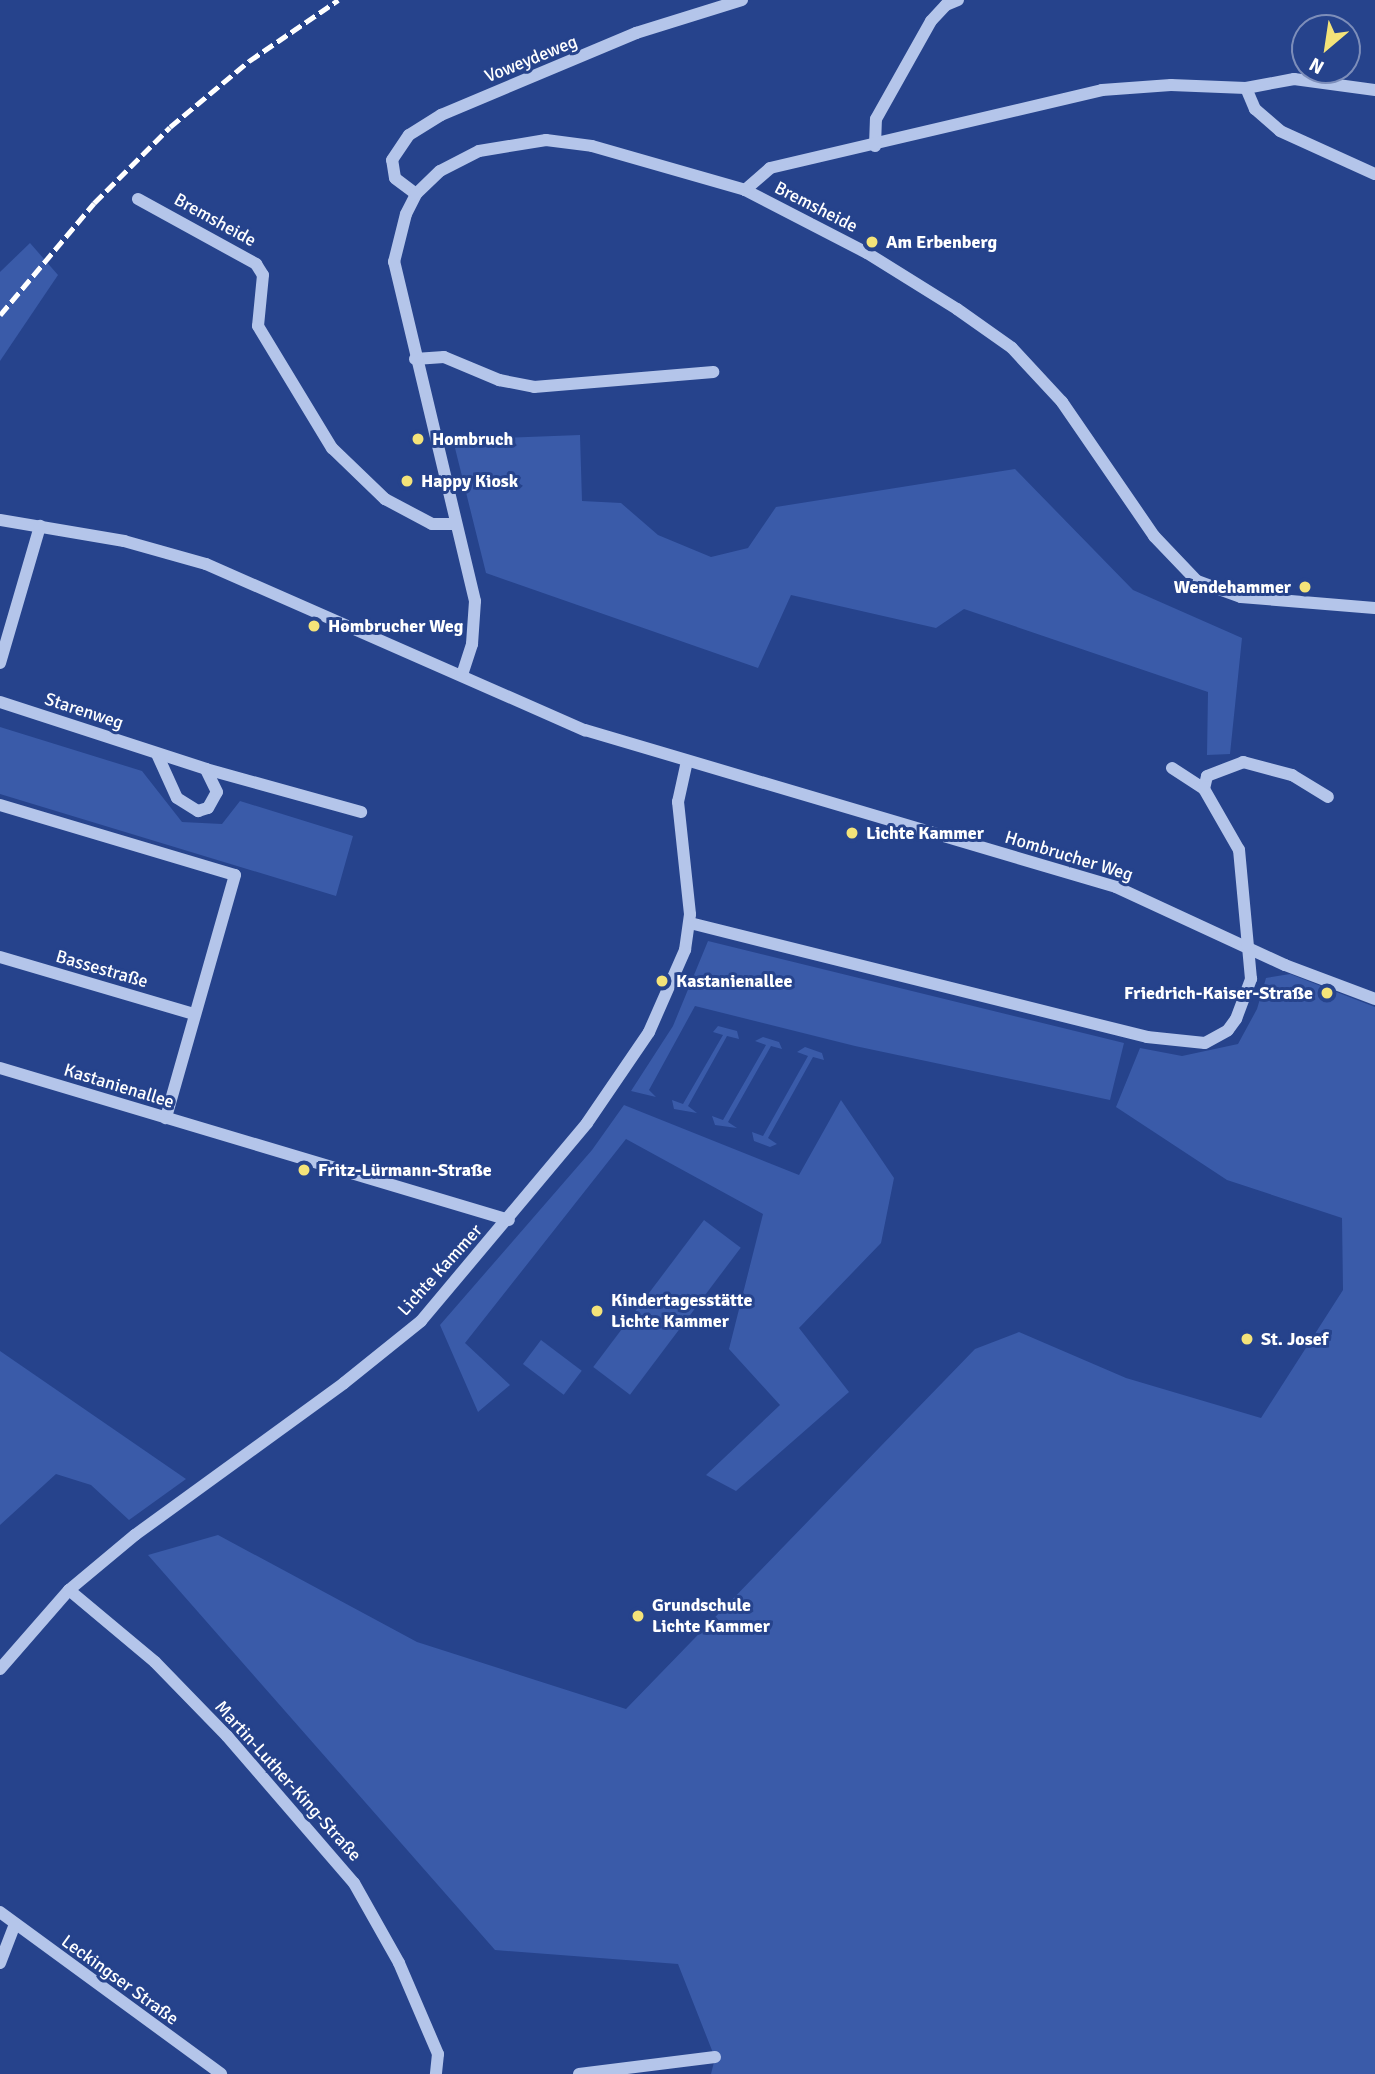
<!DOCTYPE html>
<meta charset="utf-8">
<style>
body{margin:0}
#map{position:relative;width:1375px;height:2074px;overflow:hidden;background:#26438c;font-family:Signika,sans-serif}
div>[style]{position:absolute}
.green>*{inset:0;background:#3a5ba9;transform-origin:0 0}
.minor>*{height:12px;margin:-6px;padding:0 6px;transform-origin:6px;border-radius:6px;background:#b4c5ea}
.rail>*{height:4.5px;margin-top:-2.25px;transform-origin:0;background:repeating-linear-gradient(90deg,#fff 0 12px,transparent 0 17px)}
.dots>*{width:19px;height:19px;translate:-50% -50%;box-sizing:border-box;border:4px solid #26438c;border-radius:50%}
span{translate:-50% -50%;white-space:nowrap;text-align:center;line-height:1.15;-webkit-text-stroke:6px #26438c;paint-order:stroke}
.street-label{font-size:18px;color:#fff}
.poi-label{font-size:18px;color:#fff;font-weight:700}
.left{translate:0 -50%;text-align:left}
.right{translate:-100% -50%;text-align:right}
.north{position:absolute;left:1291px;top:14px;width:70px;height:70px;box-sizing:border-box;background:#26438c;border:2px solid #7d8eba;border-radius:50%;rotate:209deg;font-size:19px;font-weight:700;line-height:28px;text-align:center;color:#fff}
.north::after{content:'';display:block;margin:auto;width:24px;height:32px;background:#f4e379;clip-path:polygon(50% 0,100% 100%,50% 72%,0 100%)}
</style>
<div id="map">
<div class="green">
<div style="clip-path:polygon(30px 243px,58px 275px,0 361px,0 272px)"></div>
<div style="clip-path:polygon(580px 435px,582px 501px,621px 503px,658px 535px,711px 557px,748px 548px,776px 507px,1015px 469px,1133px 590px,1242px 638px,1230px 754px,1207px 755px,1208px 692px,964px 609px,936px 628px,791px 595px,758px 668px,486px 573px,453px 440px)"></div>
<div style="clip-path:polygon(0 727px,142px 771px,182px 822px,222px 824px,240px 801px,353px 836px,336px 896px,0 794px)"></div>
<div style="clip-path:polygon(708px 941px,1124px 1043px,1110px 1100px,855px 1046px,695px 1006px,649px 1090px,656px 1097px,631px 1091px,673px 1026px)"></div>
<div style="clip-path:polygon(1290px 974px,1375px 1007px,1375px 2074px,711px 2074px,715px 2058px,678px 1964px,495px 1950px,148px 1555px,218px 1535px,417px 1642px,626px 1709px,975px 1349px,1019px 1332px,1126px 1378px,1261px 1418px,1343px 1290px,1342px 1218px,1227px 1180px,1116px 1107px,1140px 1048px,1182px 1056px,1238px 1044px,1257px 1009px,1266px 978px)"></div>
<div style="clip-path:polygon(718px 1026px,737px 1031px,739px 1039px,727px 1036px,688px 1106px,697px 1113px,674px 1109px,672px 1100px,683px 1104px,723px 1035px,713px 1032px)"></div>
<div style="clip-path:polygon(763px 1037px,779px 1042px,782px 1049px,771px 1046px,728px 1122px,737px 1128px,715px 1125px,712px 1116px,723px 1120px,766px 1045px,755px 1041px)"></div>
<div style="clip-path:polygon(805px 1047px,822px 1053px,824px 1060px,813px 1057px,768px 1138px,777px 1144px,770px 1147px,754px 1141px,752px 1132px,763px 1136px,808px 1056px,797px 1052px)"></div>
<div style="clip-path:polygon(841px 1100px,894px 1178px,881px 1243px,799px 1328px,849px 1392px,736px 1491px,706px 1475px,780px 1405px,729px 1349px,763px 1214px,626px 1139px,465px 1343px,510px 1385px,478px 1412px,440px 1325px,592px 1150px,624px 1105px,799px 1175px)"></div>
<div style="left:704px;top:1220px;width:46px;height:184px;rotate:37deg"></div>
<div style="left:541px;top:1340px;width:51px;height:30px;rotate:37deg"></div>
<div style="clip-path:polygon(0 1351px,186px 1479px,129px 1520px,91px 1485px,56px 1474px,0 1525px)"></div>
</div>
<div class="minor">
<div style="left:1246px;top:88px;width:23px;rotate:67deg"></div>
<div style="left:1255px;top:109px;width:33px;rotate:41deg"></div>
<div style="left:1280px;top:131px;width:104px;rotate:24.4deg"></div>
<div style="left:875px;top:146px;width:27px;rotate:-88deg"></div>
<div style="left:876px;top:119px;width:112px;rotate:-60.7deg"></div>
<div style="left:931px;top:21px;width:22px;rotate:-47deg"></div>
<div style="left:946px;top:5px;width:13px;rotate:-23deg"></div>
<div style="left:745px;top:190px;width:33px;rotate:-41deg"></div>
<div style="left:770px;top:168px;width:341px;rotate:-13.2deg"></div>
<div style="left:1102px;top:90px;width:69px;rotate:-4.1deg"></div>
<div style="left:1171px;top:85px;width:75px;rotate:2.3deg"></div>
<div style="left:1246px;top:88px;width:49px;rotate:-10.6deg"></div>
<div style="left:1294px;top:79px;width:82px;rotate:7.7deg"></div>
<div style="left:416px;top:194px;width:26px;rotate:-143deg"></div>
<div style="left:395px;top:178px;width:18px;rotate:-99deg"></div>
<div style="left:392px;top:160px;width:30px;rotate:-56deg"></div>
<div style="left:409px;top:135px;width:38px;rotate:-32deg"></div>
<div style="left:441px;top:115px;width:212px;rotate:-22.8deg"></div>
<div style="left:636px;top:33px;width:111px;rotate:-17.3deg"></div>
<div style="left:138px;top:199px;width:135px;rotate:28.8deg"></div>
<div style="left:256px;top:264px;width:13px;rotate:58deg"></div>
<div style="left:263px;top:275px;width:51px;rotate:95.6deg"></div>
<div style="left:258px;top:326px;width:143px;rotate:58.8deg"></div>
<div style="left:332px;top:448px;width:74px;rotate:43.9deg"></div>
<div style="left:385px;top:499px;width:53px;rotate:28deg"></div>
<div style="left:432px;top:524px;width:22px"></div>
<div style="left:415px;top:359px;width:29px;rotate:-4deg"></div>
<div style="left:444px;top:357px;width:60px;rotate:22.7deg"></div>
<div style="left:499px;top:380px;width:36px;rotate:11deg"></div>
<div style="left:534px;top:387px;width:180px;rotate:-4.8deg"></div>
<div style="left:0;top:520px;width:126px;rotate:9.6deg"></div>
<div style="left:124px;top:541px;width:85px;rotate:15.7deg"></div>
<div style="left:206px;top:564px;width:414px;rotate:23.7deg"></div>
<div style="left:585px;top:730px;width:554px;rotate:16.47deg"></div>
<div style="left:1116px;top:887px;width:186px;rotate:24.8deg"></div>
<div style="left:1285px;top:965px;width:96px;rotate:20.7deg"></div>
<div style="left:0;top:663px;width:143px;rotate:-73.7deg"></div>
<div style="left:462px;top:675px;width:33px;rotate:-72deg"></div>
<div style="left:472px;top:644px;width:43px;rotate:-86deg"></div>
<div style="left:475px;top:601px;width:349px;rotate:-103.4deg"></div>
<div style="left:394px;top:262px;width:49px;rotate:-76deg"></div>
<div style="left:406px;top:214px;width:22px;rotate:-63deg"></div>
<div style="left:416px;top:194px;width:33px;rotate:-44deg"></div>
<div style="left:440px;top:171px;width:44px;rotate:-27.1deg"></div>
<div style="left:479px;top:151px;width:68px;rotate:-9.3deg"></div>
<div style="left:546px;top:140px;width:46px;rotate:7.4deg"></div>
<div style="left:592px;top:146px;width:159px;rotate:16deg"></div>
<div style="left:745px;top:190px;width:137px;rotate:27.3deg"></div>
<div style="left:867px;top:253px;width:106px;rotate:31.9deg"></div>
<div style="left:957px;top:309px;width:67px;rotate:35.3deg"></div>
<div style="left:1012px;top:348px;width:74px;rotate:47.2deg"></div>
<div style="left:1062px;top:402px;width:163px;rotate:55.5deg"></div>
<div style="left:1154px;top:536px;width:62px;rotate:46.3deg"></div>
<div style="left:1197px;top:581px;width:47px;rotate:20deg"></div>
<div style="left:1241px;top:597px;width:134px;rotate:4.7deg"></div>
<div style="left:0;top:702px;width:217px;rotate:18deg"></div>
<div style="left:206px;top:769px;width:161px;rotate:15.5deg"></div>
<div style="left:157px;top:754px;width:48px;rotate:65.6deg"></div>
<div style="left:177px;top:798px;width:25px;rotate:32deg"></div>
<div style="left:198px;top:811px;width:10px;rotate:-17deg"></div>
<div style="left:208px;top:808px;width:18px;rotate:-61deg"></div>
<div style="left:217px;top:792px;width:25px;rotate:-116deg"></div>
<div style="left:1172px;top:768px;width:38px;rotate:33deg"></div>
<div style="left:0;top:805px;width:245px;rotate:16.6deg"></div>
<div style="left:235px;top:875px;width:253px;rotate:105.9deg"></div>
<div style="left:690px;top:923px;width:471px;rotate:14deg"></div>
<div style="left:1147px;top:1037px;width:58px;rotate:5.9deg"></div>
<div style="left:1205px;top:1043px;width:26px;rotate:-29deg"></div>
<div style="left:1228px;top:1030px;width:14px;rotate:-54deg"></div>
<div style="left:1236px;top:1019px;width:43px;rotate:-69.4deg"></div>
<div style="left:1251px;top:979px;width:130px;rotate:-95.3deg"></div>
<div style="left:1239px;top:850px;width:70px;rotate:-119.8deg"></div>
<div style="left:1204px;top:789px;width:13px;rotate:-77deg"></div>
<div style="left:1207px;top:776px;width:39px;rotate:-21deg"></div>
<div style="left:1243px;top:762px;width:51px;rotate:14.9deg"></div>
<div style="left:1292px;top:775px;width:42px;rotate:31.4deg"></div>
<div style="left:0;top:957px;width:202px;rotate:16.4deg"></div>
<div style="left:0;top:1068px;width:531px;rotate:16.63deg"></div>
<div style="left:69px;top:1590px;width:112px;rotate:39.9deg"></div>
<div style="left:155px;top:1662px;width:103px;rotate:45.8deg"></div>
<div style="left:227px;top:1736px;width:194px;rotate:49.2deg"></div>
<div style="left:354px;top:1883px;width:92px;rotate:60.6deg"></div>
<div style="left:399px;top:1963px;width:99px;rotate:66.8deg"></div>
<div style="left:438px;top:2054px;width:20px;rotate:96deg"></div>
<div style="left:0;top:1669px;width:105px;rotate:-48.9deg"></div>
<div style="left:69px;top:1590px;width:86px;rotate:-39.8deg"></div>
<div style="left:135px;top:1535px;width:258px;rotate:-36deg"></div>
<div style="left:344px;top:1383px;width:99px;rotate:-38.8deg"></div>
<div style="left:421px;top:1321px;width:258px;rotate:-50deg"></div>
<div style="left:587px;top:1123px;width:110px;rotate:-55.7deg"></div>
<div style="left:649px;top:1032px;width:90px;rotate:-66.3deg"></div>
<div style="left:685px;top:950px;width:36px;rotate:-82deg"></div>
<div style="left:690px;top:914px;width:113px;rotate:-96.1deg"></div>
<div style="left:678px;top:802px;width:42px;rotate:-77.6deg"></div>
<div style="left:0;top:1912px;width:274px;rotate:36.2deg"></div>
<div style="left:0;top:1963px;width:42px;rotate:-69deg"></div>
<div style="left:579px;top:2074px;width:137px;rotate:-7.1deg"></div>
</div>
<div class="rail">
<div style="left:0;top:315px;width:146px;rotate:-50deg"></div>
<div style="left:94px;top:203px;width:107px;rotate:-45deg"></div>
<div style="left:170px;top:127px;width:103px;rotate:-39.9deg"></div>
<div style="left:249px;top:61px;width:108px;rotate:-34.4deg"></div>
</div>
<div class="dots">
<div style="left:872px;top:242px;background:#f4e379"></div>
<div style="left:418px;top:439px;background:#f4e379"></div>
<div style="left:407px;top:481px;background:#f4e379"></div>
<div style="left:1305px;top:587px;background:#f4e379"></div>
<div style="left:314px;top:626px;background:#f4e379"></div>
<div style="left:852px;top:833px;background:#f4e379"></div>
<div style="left:662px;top:981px;background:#f4e379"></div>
<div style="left:1327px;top:993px;background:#f4e379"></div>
<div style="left:304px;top:1170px;background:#f4e379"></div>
<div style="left:597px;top:1311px;background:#f4e379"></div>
<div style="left:1247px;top:1339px;background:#f4e379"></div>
<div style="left:638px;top:1616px;background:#f4e379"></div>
</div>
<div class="street-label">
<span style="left:531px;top:59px;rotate:-22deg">Voweydeweg</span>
<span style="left:816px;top:207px;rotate:27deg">Bremsheide</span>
<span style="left:215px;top:220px;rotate:29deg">Bremsheide</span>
<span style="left:84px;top:711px;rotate:18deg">Starenweg</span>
<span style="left:1069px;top:856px;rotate:17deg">Hombrucher Weg</span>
<span style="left:102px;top:969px;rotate:16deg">Bassestraße</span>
<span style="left:119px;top:1086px;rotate:17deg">Kastanienallee</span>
<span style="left:440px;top:1270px;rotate:-48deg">Lichte Kammer</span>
<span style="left:288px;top:1781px;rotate:48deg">Martin-Luther-King-Straße</span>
<span style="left:120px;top:1980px;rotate:36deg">Leckingser Straße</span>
</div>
<div class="poi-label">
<span class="left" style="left:886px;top:242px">Am Erbenberg</span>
<span class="left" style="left:432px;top:439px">Hombruch</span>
<span class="left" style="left:421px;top:481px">Happy Kiosk</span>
<span class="right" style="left:1291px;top:587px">Wendehammer</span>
<span class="left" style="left:328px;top:626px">Hombrucher Weg</span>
<span class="left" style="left:866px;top:833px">Lichte Kammer</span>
<span class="left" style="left:676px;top:981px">Kastanienallee</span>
<span class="right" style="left:1313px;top:993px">Friedrich-Kaiser-Straße</span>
<span class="left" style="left:318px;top:1170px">Fritz-Lürmann-Straße</span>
<span class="left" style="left:611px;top:1311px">Kindertagesstätte<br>Lichte Kammer</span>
<span class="left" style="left:1261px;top:1339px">St. Josef</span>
<span class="left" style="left:652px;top:1616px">Grundschule<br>Lichte Kammer</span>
</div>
<div class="north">N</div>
</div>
